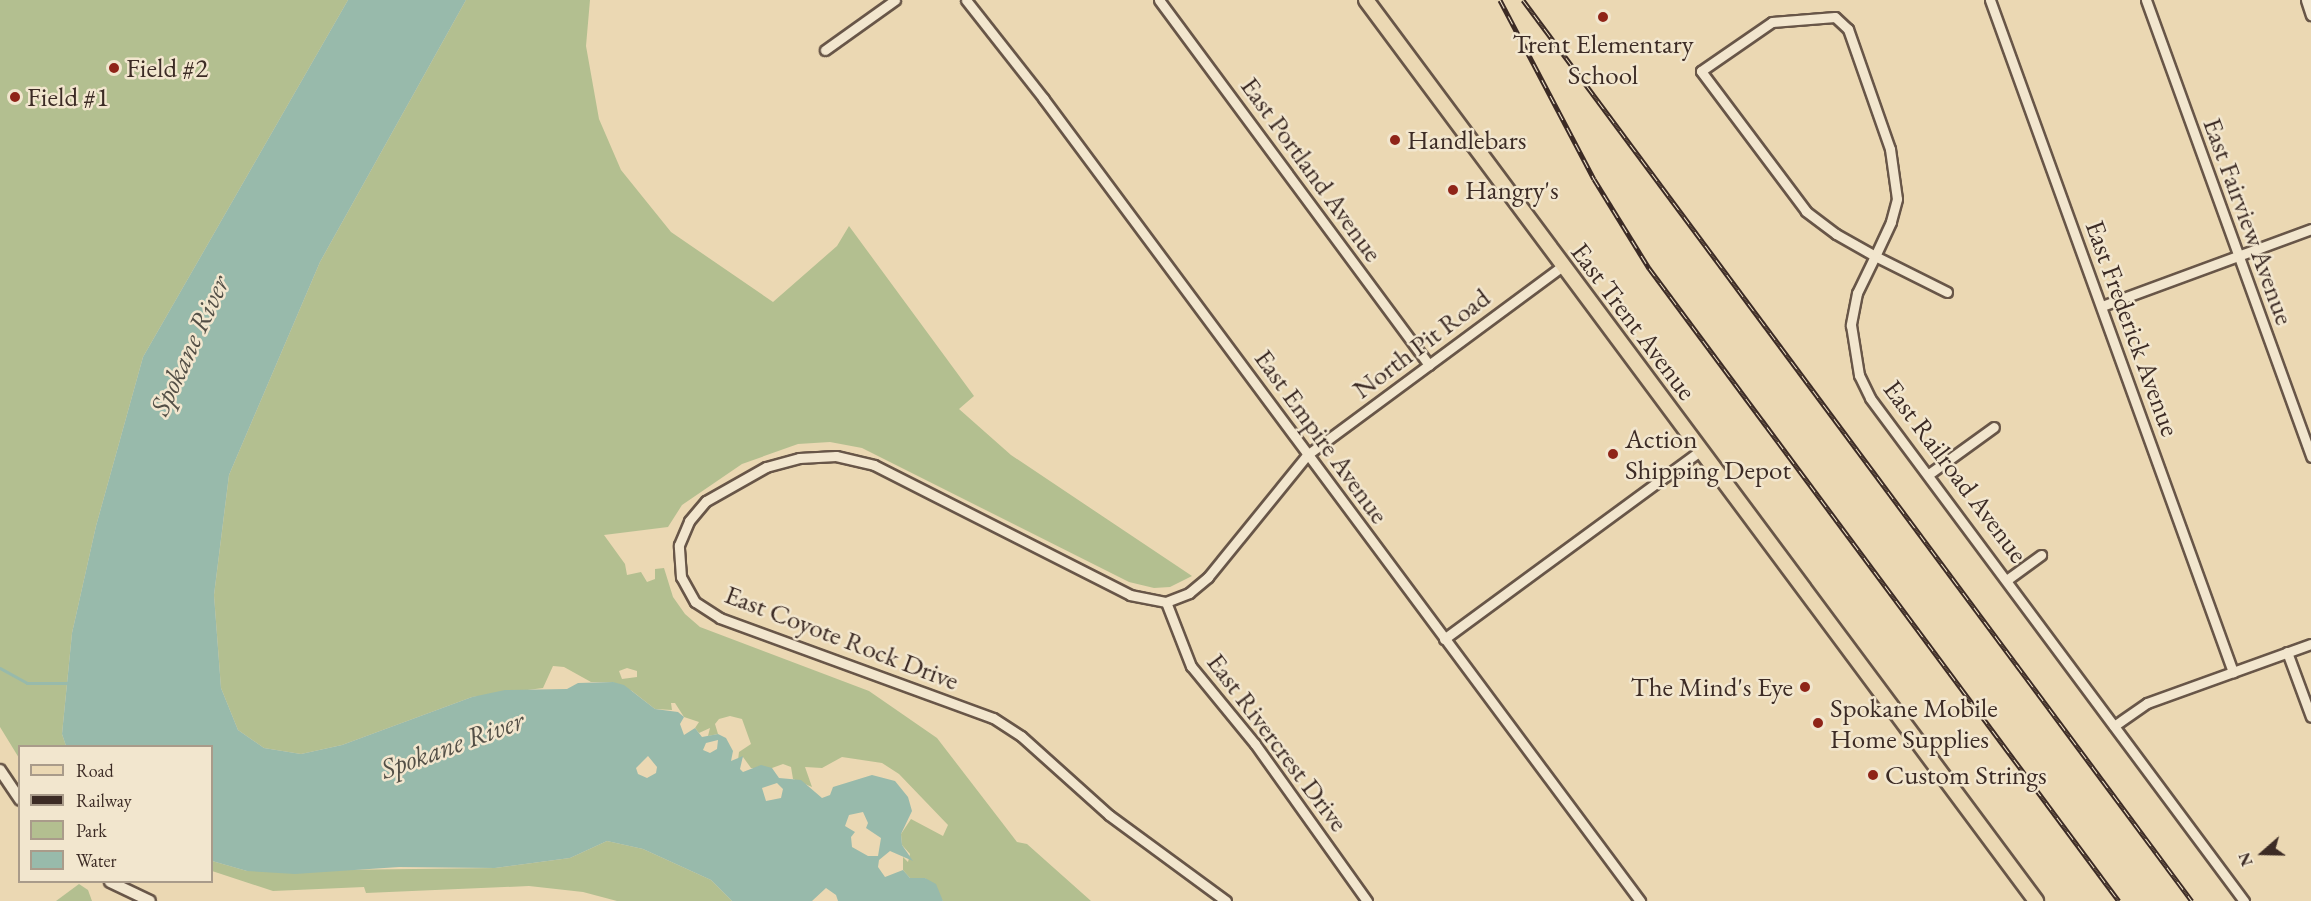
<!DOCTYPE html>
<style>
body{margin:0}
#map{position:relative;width:2311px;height:901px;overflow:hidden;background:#ebd8b3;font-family:"EB Garamond",serif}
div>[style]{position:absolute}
.green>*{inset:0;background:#b3bf90}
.water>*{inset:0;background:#98baab}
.stream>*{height:3px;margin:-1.5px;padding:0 1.5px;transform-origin:1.5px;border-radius:1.5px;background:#98baab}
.roads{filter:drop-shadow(2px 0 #685648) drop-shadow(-2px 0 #685648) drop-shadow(0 2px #685648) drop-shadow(0 -2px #685648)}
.minor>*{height:9px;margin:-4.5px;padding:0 4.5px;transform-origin:4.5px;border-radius:4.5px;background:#f2e6ce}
.tertiary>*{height:10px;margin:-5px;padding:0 5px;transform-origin:5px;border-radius:5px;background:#f2e6ce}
.primary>*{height:14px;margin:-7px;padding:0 7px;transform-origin:7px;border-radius:7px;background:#ebd8b3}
.rail>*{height:5px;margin-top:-2.5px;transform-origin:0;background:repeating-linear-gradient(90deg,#f2e6ce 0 9px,#3c2b25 0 18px);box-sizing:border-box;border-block:2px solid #3c2b25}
.dots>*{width:16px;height:16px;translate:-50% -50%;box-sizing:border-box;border:3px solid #f2e6ce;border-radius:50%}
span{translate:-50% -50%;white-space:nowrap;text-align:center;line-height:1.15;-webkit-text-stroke:5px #f2e6ce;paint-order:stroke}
.poi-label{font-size:27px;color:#3c2b25}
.left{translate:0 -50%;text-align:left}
.right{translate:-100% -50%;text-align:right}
.street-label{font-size:27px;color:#3c2b25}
.water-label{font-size:28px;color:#534f46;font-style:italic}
.legend{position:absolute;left:18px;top:745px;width:195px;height:138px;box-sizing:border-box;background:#f2e6ce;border:2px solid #a99b8a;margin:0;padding:8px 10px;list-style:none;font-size:18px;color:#3c2b25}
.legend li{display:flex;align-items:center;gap:12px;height:30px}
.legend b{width:30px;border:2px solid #a99b8a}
.north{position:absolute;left:2233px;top:823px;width:60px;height:60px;-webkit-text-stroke:4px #f2e6ce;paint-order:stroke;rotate:250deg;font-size:16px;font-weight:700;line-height:24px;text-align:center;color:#3c2b25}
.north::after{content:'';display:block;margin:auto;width:21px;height:27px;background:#3c2b25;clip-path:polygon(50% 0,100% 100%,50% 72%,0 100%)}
</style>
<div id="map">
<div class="green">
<div style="clip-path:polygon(0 0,348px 0,143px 357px,96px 526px,72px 633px,62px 734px,66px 746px,20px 746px,19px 758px,0 727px)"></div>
<div style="clip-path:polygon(evenodd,466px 0,590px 0,586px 46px,599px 119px,621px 170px,671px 232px,773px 302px,837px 246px,849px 226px,974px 396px,959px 409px,1011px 455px,1192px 576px,1170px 587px,1154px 588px,1129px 582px,862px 448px,830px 442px,798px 444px,742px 464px,682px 505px,668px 527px,604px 535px,625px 564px,627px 575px,641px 572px,647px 582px,655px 579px,655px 569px,664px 568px,673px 597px,685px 614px,700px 627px,869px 691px,937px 738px,1017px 842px,1027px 844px,1091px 901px,943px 901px,925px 878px,910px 878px,903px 870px,903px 857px,908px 862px,910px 854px,902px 845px,901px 834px,911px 819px,943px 836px,948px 825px,899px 774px,882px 763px,842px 757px,822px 768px,805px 767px,812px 787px,793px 779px,791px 767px,783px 764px,772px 768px,751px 768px,743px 757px,738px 760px,739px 752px,751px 744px,742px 719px,730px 716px,719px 719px,715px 724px,718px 734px,708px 736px,710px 728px,699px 733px,695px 728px,699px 722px,684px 717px,675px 703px,671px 703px,672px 710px,655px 709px,632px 691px,612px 682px,591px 682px,564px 667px,553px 666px,543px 688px,472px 697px,342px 745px,301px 754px,264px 748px,238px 730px,221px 688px,214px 595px,229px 475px,320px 262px,466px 0,627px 668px,637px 671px,637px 677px,622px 679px,619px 671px,627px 668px)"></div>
<div style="clip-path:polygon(607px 841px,643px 849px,711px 880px,732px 901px,617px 901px,583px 892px,529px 886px,366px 893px,364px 887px,273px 891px,212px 871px,212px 861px,247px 871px,495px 868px,570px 858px)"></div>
<div style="clip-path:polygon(79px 884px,88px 890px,92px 901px,56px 901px)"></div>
</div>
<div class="water">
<div style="clip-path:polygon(evenodd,348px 0,466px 0,320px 262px,229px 475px,214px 595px,221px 688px,238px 730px,264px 748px,301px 754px,342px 745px,472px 697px,505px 690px,567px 689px,578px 683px,613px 682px,624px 685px,655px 709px,678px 712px,684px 717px,680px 724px,684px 735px,695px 728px,702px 737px,718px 734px,726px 738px,733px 751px,731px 761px,743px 756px,740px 769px,743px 772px,761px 765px,772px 768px,779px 778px,801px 780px,822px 798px,830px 795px,833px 787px,872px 775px,895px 781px,908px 797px,912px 811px,901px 834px,902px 845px,913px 861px,890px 851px,879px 860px,878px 867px,885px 877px,903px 870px,910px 878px,925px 878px,936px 884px,943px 901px,838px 901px,836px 895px,826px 888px,812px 901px,732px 901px,711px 880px,643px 849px,607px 841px,570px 858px,495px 868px,399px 867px,295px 874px,247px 871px,212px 861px,212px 746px,66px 746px,62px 734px,72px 633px,96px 526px,143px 357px,348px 0,718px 740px,717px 749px,710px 753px,703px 750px,706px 743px,718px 740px,348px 0,648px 756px,657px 767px,656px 773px,647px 778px,638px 774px,636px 768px,648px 756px,348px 0,777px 783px,783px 789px,781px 798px,766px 801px,762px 788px,777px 783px,348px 0,863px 812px,868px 823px,866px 828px,881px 838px,878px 856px,868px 856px,852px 847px,851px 837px,855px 832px,845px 826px,849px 815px,863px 812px)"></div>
</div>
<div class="stream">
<div style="left:0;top:668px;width:31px;rotate:29deg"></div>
<div style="left:27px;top:683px;width:40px"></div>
</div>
<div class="roads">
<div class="minor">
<div style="left:966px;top:0;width:125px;rotate:51.8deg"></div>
<div style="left:1043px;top:98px;width:1001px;rotate:53.37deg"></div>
<div style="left:1159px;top:0;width:454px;rotate:53.5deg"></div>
<div style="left:1990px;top:0;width:715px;rotate:70.12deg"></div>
<div style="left:2146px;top:0;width:486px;rotate:70.1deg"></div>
<div style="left:2306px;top:0;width:16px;rotate:72deg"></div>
<div style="left:825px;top:50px;width:86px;rotate:-35.5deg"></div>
<div style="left:1947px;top:292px;width:80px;rotate:-153.4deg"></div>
<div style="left:1875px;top:256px;width:45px;rotate:-150.6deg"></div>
<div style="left:1836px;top:234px;width:38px;rotate:-143deg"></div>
<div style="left:1806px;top:211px;width:175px;rotate:-126.9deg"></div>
<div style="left:1701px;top:71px;width:86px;rotate:-34.6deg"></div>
<div style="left:1772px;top:22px;width:63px;rotate:-4.5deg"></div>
<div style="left:1835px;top:17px;width:18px;rotate:43deg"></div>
<div style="left:1848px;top:29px;width:127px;rotate:70.7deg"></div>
<div style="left:1890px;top:149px;width:50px;rotate:82deg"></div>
<div style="left:1897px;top:199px;width:24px;rotate:105deg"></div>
<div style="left:1891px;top:222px;width:38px;rotate:115deg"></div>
<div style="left:1875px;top:256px;width:41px;rotate:115.9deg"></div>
<div style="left:1857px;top:293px;width:33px;rotate:101deg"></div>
<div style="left:1851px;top:325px;width:51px;rotate:80.9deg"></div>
<div style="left:1859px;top:375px;width:25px;rotate:64deg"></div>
<div style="left:1870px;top:398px;width:627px;rotate:53.37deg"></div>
<div style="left:2102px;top:306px;width:223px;rotate:-20.2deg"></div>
<div style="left:1929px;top:474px;width:80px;rotate:-35.9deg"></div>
<div style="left:2008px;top:579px;width:41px;rotate:-36deg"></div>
<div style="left:1166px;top:602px;width:69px;rotate:68.7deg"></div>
<div style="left:1191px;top:666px;width:101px;rotate:50.6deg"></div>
<div style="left:1255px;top:744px;width:193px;rotate:54.5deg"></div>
<div style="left:1444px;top:639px;width:319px;rotate:-36.3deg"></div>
<div style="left:2287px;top:652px;width:69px;rotate:69.7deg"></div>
<div style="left:2114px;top:726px;width:40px;rotate:-34.9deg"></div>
<div style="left:2147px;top:703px;width:174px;rotate:-19.8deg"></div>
<div style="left:1226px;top:901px;width:145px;rotate:-143.7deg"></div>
<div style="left:1109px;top:815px;width:118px;rotate:-138.1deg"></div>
<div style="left:1021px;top:736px;width:33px;rotate:-147deg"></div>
<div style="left:993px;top:718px;width:291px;rotate:-159.9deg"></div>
<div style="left:720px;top:618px;width:30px;rotate:-147deg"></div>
<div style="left:695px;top:602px;width:29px;rotate:-119deg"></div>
<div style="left:681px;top:577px;width:32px;rotate:-94deg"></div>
<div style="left:679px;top:545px;width:26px;rotate:-67deg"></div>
<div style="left:689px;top:521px;width:26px;rotate:-50deg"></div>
<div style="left:706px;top:501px;width:69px;rotate:-29.5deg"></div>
<div style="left:766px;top:467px;width:34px;rotate:-15deg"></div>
<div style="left:799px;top:458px;width:37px;rotate:-3deg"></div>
<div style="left:836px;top:456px;width:39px;rotate:13deg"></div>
<div style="left:874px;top:465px;width:287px;rotate:26.9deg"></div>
<div style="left:1130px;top:595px;width:37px;rotate:11deg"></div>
<div style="left:1166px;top:602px;width:25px;rotate:-21deg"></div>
<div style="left:1189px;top:593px;width:25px;rotate:-40deg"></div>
<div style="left:1208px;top:577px;width:157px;rotate:-50.9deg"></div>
<div style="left:1307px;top:455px;width:317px;rotate:-36.5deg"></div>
</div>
<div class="tertiary">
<div style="left:0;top:770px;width:36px;rotate:56deg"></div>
<div style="left:110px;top:882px;width:44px;rotate:25.4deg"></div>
</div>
<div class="primary">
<div style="left:1366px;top:0;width:1123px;rotate:53.36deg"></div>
</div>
</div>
<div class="rail">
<div style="left:1500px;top:0;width:202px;rotate:62.3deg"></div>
<div style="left:1594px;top:179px;width:105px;rotate:58.3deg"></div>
<div style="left:1649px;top:268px;width:788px;rotate:53.41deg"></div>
<div style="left:1523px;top:0;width:1122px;rotate:53.41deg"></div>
</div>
<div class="dots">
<div style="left:1603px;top:17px;background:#8f2418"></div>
<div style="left:114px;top:68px;background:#8f2418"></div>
<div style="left:15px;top:97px;background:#8f2418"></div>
<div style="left:1395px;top:140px;background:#8f2418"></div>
<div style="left:1453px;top:190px;background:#8f2418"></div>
<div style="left:1613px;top:454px;background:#8f2418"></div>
<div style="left:1805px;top:687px;background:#8f2418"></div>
<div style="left:1818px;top:723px;background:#8f2418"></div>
<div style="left:1873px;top:775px;background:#8f2418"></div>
</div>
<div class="poi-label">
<span style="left:1603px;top:59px">Trent Elementary<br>School</span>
<span class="left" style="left:126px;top:68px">Field #2</span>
<span class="left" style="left:27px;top:97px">Field #1</span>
<span class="left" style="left:1407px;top:140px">Handlebars</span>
<span class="left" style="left:1465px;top:190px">Hangry's</span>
<span class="left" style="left:1625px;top:454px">Action<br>Shipping Depot</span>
<span class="right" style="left:1793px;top:687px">The Mind's Eye</span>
<span class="left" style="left:1830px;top:723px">Spokane Mobile<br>Home Supplies</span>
<span class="left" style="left:1885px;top:775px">Custom Strings</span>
</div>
<div class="street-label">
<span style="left:1312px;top:169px;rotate:54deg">East Portland Avenue</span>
<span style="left:2249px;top:221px;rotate:70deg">East Fairview Avenue</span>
<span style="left:1634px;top:321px;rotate:53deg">East Trent Avenue</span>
<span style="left:2133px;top:328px;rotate:70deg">East Frederick Avenue</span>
<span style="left:1421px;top:343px;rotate:-37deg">North Pit Road</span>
<span style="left:1322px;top:436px;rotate:54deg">East Empire Avenue</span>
<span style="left:1956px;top:471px;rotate:53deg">East Railroad Avenue</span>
<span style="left:842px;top:637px;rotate:21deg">East Coyote Rock Drive</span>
<span style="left:1278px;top:742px;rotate:53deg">East Rivercrest Drive</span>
</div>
<div class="water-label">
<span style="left:189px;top:345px;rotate:-65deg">Spokane River</span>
<span style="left:452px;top:744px;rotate:-20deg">Spokane River</span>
</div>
<ul class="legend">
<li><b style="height:8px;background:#ebd8b3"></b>Road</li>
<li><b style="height:8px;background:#3c2b25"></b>Railway</li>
<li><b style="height:16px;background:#b3bf90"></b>Park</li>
<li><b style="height:16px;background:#98baab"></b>Water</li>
</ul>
<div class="north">N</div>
</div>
